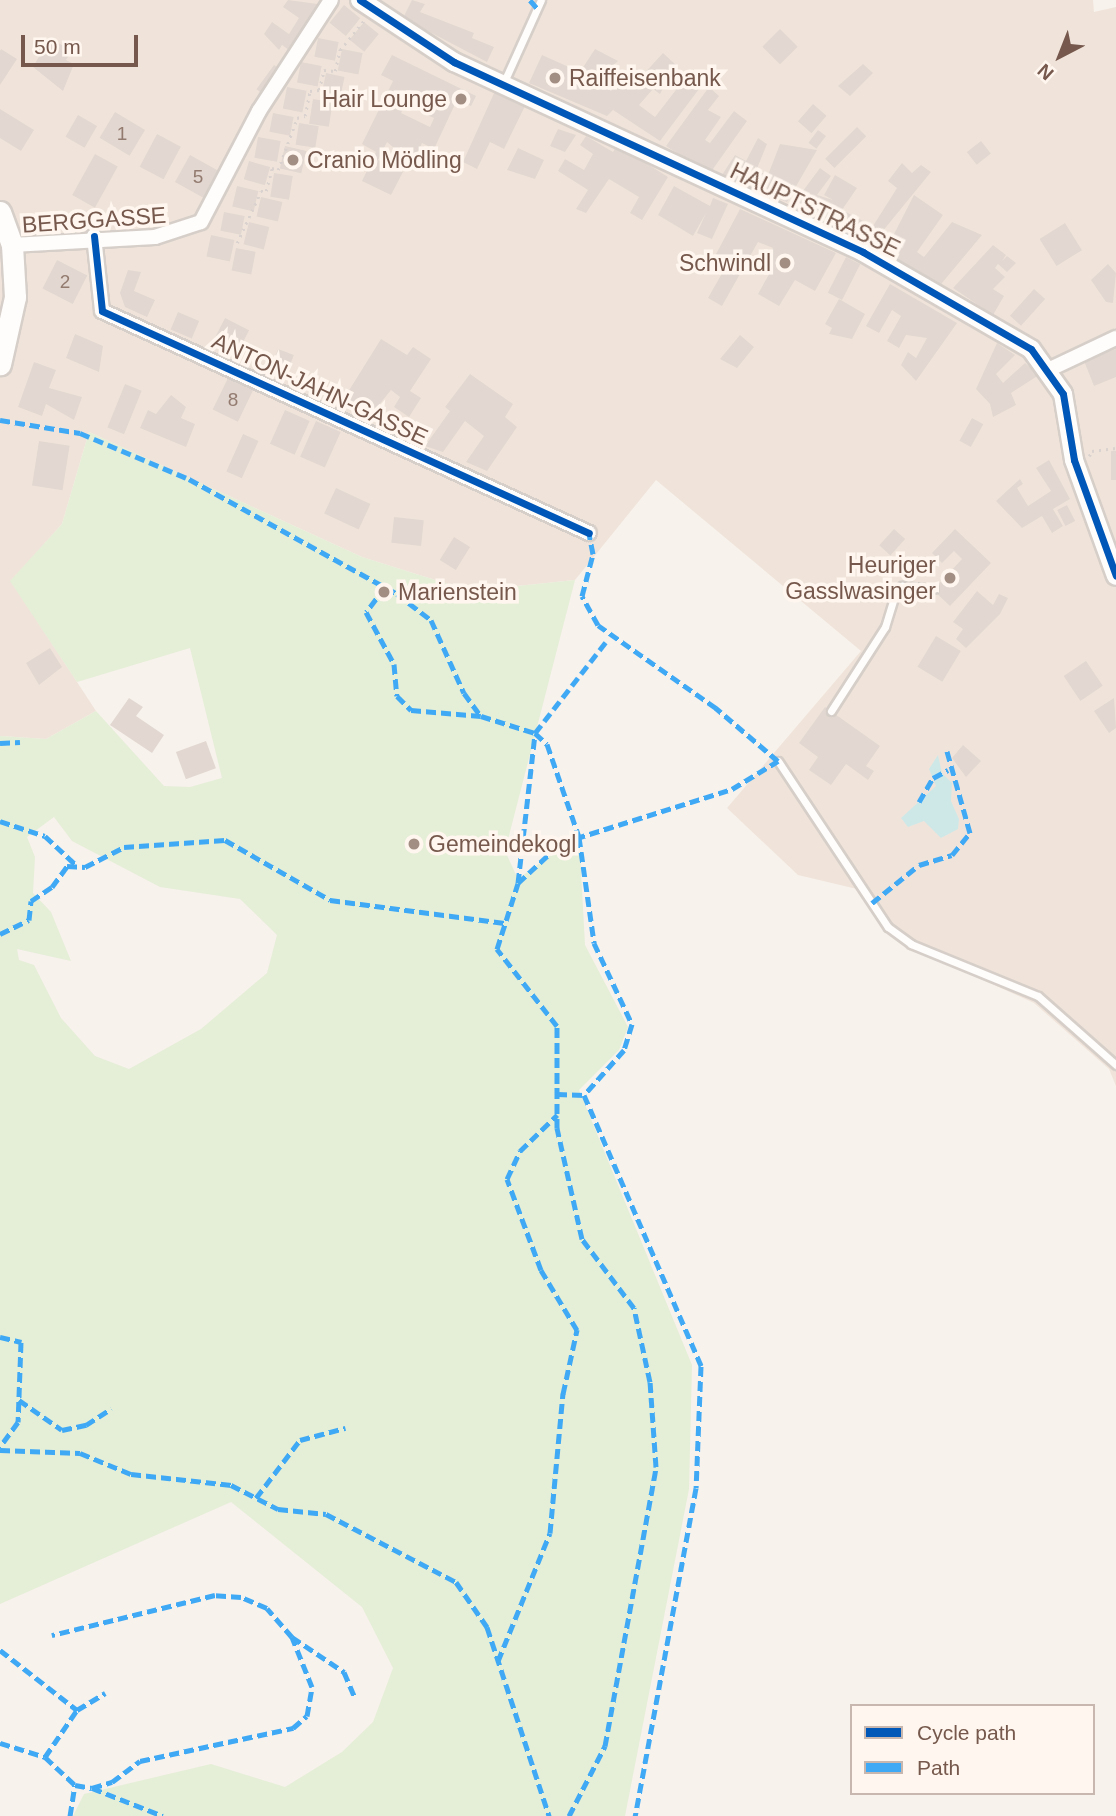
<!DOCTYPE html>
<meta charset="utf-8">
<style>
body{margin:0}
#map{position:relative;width:1116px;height:1816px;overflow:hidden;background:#f7f2ec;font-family:Helvetica,sans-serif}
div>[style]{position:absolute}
.residential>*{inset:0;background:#f0e4da}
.green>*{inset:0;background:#e5eed7}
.water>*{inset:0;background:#cee8e8}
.building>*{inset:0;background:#e2d8d1;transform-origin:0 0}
.path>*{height:2.5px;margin-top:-1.25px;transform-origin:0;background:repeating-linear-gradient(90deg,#dad2cf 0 2px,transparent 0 7px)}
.roads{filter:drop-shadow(2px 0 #d6cec8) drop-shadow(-2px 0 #d6cec8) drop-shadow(0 2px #d6cec8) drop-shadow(0 -2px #d6cec8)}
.service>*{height:7px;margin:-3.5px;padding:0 3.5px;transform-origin:3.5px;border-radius:3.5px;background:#fefdfc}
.minor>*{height:14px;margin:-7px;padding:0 7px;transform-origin:7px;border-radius:7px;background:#fefdfc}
.tertiary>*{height:18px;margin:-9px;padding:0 9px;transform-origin:9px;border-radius:9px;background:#fefdfc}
.secondary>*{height:21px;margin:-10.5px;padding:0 10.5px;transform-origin:10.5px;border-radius:10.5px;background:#fefdfc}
.quiet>*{height:5px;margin-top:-2.5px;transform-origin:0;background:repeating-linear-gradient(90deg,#3fa9f5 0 10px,transparent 0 15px)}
.cycleway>*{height:7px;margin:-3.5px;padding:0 3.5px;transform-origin:3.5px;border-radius:3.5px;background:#0057b8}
.dots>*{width:19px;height:19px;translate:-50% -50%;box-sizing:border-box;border:4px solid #fff7ef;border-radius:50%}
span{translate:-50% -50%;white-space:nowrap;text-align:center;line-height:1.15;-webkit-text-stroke:7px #fff7ef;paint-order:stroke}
.number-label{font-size:19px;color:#937b70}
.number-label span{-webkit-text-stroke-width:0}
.poi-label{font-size:23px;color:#76584c}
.left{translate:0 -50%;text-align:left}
.right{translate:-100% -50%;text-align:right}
.street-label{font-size:23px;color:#76584c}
.legend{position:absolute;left:850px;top:1704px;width:245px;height:91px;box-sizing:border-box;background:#fff7ef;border:2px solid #c8b7ae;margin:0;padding:9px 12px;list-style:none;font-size:21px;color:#76584c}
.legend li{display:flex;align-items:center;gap:14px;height:35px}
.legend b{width:35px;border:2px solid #c8b7ae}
.north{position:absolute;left:1025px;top:21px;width:70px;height:70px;-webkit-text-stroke:5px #fff7ef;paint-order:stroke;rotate:222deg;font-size:19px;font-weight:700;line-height:28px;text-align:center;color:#76584c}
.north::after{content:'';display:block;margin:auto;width:24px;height:32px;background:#76584c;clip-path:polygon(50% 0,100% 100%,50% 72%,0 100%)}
.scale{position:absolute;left:21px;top:35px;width:117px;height:32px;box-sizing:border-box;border:4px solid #76584c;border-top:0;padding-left:9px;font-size:21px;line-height:24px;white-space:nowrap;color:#76584c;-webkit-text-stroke:5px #fff7ef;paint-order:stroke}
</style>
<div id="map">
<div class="residential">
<div style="clip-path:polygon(0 0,1093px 0,1094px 12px,1116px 7px,1116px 1086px,1109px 1069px,1034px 1003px,904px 944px,857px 889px,798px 875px,727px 808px,861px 651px,656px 480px,575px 580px,470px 591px,362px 557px,89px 432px,62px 524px,11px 581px,96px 711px,46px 739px,0 736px)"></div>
</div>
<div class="green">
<div style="clip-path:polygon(evenodd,89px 432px,362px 557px,470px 591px,575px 580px,505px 851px,518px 879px,566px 844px,580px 853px,585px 945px,628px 1027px,619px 1050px,579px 1090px,692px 1365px,689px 1489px,625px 1816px,73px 1816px,84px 1794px,211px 1764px,285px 1787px,342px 1752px,373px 1722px,393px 1668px,362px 1607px,231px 1502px,0 1604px,0 736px,46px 739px,96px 711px,164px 786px,190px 787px,222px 778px,190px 648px,77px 682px,10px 581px,62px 524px,89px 432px,54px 817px,72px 841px,160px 887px,240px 899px,277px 935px,267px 973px,201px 1029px,129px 1069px,95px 1056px,61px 1018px,34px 965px,19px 960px,17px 949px,71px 961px,51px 912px,33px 893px,35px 857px,27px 837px,54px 817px)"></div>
</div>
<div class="water">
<div style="clip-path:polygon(938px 755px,942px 773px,952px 783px,951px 801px,959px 819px,958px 829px,941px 838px,924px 821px,908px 827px,901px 818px,936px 786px,929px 769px)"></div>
</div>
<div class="building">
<div style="clip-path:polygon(288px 0,325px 5px,293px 53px,282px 45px,279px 50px,264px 34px,272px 22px,289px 34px,299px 18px,283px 7px)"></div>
<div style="clip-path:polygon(412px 0,425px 4px,420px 12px,474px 33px,472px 38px,494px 47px,487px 62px,403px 18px)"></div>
<div style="left:344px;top:5px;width:21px;height:23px;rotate:39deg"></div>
<div style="left:364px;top:22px;width:19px;height:23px;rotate:39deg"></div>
<div style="left:780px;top:29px;width:25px;height:25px;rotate:45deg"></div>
<div style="clip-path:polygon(50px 38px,72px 51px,66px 60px,74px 64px,63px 91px,33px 67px)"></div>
<div style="left:318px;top:38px;width:21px;height:19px;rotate:11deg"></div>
<div style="clip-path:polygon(1px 49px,17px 59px,0 85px,0 51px)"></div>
<div style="left:342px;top:49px;width:21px;height:22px;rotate:11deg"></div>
<div style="clip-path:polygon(595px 49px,618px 61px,595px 81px,611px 91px,630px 68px,641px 77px,663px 53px,676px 65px,660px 94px,653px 89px,639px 105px,655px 117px,689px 73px,702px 85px,660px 141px,613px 110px,607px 116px,529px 83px,542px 55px,580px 72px)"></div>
<div style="clip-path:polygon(evenodd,392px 55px,476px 96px,471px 106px,457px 100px,434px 149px,422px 143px,416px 156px,402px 149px,400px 153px,387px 142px,378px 160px,403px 172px,391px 195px,362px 181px,376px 152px,362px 144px,393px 81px,381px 75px,392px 55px,412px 92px,429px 100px,422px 113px,434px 118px,430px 127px,401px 113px,412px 92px)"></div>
<div style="left:301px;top:62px;width:21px;height:21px;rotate:11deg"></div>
<div style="clip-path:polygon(863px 64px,873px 73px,850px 96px,838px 86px)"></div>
<div style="left:274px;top:65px;width:9px;height:30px;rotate:36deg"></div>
<div style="left:326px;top:73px;width:19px;height:24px;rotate:12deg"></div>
<div style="left:287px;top:87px;width:20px;height:22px;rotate:11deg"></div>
<div style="clip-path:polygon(709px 87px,719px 96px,708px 110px,721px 117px,705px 140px,710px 143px,734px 111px,747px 121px,708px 176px,674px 158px,677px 153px,666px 146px)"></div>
<div style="clip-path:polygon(495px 91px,525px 106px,504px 149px,490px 142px,477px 169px,463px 162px)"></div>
<div style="left:313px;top:99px;width:20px;height:25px;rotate:9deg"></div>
<div style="left:813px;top:104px;width:18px;height:23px;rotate:41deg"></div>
<div style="clip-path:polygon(0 109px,34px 130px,21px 151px,0 138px)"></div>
<div style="left:115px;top:112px;width:35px;height:30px;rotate:31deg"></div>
<div style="left:273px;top:113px;width:21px;height:19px;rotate:11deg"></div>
<div style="left:78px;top:115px;width:22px;height:25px;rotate:30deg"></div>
<div style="left:299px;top:123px;width:20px;height:22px;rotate:9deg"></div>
<div style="left:857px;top:127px;width:13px;height:45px;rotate:45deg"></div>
<div style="clip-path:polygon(558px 129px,576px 135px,565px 152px,550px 146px)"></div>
<div style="left:818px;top:130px;width:10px;height:16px;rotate:37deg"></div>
<div style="left:157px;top:134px;width:27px;height:37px;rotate:28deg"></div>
<div style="clip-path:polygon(586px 136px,613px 152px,617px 145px,668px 177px,642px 220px,630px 213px,639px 197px,609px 179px,586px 213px,576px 209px,588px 190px,558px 171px,565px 159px,584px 170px,593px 154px,580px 145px)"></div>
<div style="left:258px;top:137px;width:23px;height:21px;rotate:10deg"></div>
<div style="clip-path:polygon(758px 138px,767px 144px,756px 171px,768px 175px,780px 144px,817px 150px,787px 202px,720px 178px,735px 155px,746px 161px)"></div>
<div style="left:981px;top:141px;width:16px;height:18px;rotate:52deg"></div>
<div style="left:285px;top:146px;width:22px;height:23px;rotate:13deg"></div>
<div style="clip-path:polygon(518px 148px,544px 160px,535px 179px,507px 170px)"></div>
<div style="left:95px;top:154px;width:26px;height:47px;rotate:29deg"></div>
<div style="left:190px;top:155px;width:35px;height:31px;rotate:29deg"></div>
<div style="left:249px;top:161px;width:22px;height:19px;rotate:16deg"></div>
<div style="clip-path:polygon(902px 163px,912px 173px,921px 165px,931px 172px,882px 232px,892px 238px,914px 195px,943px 215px,917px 252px,924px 257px,952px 222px,982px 235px,937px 289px,865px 238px,794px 203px,820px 168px,831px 176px,817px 195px,833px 200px,824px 195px,835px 175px,857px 188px,842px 210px,873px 226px,897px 188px,888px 181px)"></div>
<div style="left:274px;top:173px;width:19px;height:24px;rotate:9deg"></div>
<div style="left:237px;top:186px;width:22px;height:21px;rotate:13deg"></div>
<div style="clip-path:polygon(674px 186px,710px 206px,713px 198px,728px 204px,712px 239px,697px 233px,706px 213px,693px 236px,658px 215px)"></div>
<div style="left:261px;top:197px;width:22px;height:20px;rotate:13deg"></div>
<div style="clip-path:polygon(740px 209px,836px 253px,815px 291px,795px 280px,779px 306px,758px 294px,772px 269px,765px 265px,773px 248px,758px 242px,722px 306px,708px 298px,729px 261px,716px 254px)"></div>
<div style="left:224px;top:212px;width:21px;height:19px;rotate:11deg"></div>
<div style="left:249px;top:222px;width:21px;height:23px;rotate:14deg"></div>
<div style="left:1065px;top:223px;width:32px;height:30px;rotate:58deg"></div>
<div style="left:211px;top:235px;width:24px;height:22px;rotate:12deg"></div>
<div style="clip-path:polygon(993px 245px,1006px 255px,1002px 261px,1007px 256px,1016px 263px,1007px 272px,998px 264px,995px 268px,1005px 277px,993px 289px,1004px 296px,993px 315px,953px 288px)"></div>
<div style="left:236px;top:248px;width:20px;height:23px;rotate:11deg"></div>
<div style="left:846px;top:257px;width:16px;height:40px;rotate:27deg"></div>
<div style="left:57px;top:260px;width:34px;height:32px;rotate:27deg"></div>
<div style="clip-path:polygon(1108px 264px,1116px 273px,1113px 303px,1106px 302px,1091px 280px)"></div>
<div style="clip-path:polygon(128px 270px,141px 272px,134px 291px,155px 300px,147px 317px,125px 307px,120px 293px)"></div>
<div style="clip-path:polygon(890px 284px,957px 323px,916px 381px,901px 365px,908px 352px,916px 358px,927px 338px,906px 335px,899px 348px,887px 341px,901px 316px,892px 310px,879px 333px,866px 326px)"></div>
<div style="left:1034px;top:289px;width:15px;height:36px;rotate:42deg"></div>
<div style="clip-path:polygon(839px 299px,865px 314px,852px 339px,829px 334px,832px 328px,825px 324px)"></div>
<div style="left:178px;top:312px;width:23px;height:19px;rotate:23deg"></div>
<div style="left:225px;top:318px;width:27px;height:29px;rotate:27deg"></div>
<div style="clip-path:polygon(75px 334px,103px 346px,99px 372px,66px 358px)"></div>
<div style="clip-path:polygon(740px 335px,754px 347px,737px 368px,720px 359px)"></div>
<div style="clip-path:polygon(381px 339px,407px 355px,413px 347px,431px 359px,410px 391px,421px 398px,409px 417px,394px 407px,400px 397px,391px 390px,370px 416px,343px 400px)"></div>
<div style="clip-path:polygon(997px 343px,1015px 355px,996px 374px,1003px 383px,1025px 363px,1039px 375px,1011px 393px,1016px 405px,993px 417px,990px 404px,976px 389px)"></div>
<div style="left:278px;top:349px;width:17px;height:20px;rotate:21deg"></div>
<div style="clip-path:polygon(1116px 349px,1116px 377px,1094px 386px,1084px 361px)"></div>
<div style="clip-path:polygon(34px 362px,56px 370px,49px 388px,82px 397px,74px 420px,46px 404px,42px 416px,18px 407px)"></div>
<div style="clip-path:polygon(470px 374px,513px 404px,505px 417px,517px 427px,487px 471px,466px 462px,484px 436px,465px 421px,443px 452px,425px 446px,450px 411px,445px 407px)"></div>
<div style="left:228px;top:378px;width:28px;height:35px;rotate:26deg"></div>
<div style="left:125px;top:384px;width:18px;height:47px;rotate:22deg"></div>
<div style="clip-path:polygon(171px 395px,186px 407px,181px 418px,195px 424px,186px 447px,140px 428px,148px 410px,156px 414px)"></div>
<div style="left:285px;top:410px;width:27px;height:37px;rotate:24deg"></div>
<div style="left:972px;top:418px;width:13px;height:26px;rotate:29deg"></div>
<div style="left:316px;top:421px;width:27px;height:39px;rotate:24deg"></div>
<div style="left:243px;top:434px;width:17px;height:41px;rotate:24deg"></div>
<div style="left:39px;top:441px;width:31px;height:45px;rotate:9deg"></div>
<div style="left:1111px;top:451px;width:5px;height:29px"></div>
<div style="clip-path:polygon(1049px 460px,1070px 499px,1053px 509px,1063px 526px,1052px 533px,1042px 516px,1022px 528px,996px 501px,1020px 479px,1023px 484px,1017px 488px,1028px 506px,1051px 491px,1036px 468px)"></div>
<div style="left:336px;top:488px;width:38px;height:28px;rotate:25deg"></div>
<div style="left:1067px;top:505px;width:18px;height:11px;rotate:63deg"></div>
<div style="left:394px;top:517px;width:30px;height:26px;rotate:6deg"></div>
<div style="left:894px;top:529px;width:15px;height:22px;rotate:42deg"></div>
<div style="clip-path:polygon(955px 529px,991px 563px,950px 606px,933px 590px,962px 559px,954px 551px,942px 563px,932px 553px)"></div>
<div style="left:454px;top:537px;width:19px;height:27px;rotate:32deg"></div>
<div style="clip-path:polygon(977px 591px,993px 605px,999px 594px,1008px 598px,1000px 614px,966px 648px,956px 639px,963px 629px,953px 622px)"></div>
<div style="left:936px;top:636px;width:29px;height:36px;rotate:31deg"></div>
<div style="clip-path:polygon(50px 648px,62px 667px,39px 685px,26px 663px)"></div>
<div style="left:1086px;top:661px;width:30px;height:27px;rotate:56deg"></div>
<div style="clip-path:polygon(129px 698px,143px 707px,136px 716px,164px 735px,152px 753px,110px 725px)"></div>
<div style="clip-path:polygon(1114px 698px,1116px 728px,1109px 733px,1094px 711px)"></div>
<div style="clip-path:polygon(825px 707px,880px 746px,866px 766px,874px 771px,868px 780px,846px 764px,831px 785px,809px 770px,818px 757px,799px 743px)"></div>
<div style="left:206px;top:741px;width:29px;height:32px;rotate:70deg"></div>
<div style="clip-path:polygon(963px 745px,981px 761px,966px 777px,952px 758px)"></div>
</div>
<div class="path">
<div style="left:237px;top:243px;width:57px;rotate:-65.2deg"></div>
<div style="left:261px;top:191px;width:5px"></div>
<div style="left:266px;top:191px;width:24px;rotate:-75deg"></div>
<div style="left:272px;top:168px;width:6px;rotate:18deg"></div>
<div style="left:278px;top:170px;width:55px;rotate:-69.9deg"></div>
<div style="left:297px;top:118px;width:8px;rotate:-14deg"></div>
<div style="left:305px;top:116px;width:25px;rotate:-79deg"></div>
<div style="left:310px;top:91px;width:9px;rotate:-6deg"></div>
<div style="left:319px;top:90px;width:21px;rotate:-76deg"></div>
<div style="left:324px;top:70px;width:11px;rotate:5deg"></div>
<div style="left:335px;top:71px;width:22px;rotate:-77deg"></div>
<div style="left:340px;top:50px;width:38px;rotate:-51deg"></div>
<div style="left:1089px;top:456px;width:6px;rotate:-59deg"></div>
<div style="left:1092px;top:451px;width:24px;rotate:-7deg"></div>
</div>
<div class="roads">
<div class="service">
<div style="left:503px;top:84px;width:92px;rotate:-65.7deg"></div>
<div style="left:831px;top:711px;width:100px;rotate:-57.3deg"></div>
<div style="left:885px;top:627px;width:34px;rotate:-73deg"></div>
<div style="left:895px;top:594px;width:11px;rotate:-49deg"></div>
<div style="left:902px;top:586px;width:32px;rotate:5deg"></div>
<div style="left:778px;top:761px;width:199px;rotate:56.5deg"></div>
<div style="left:888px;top:927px;width:29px;rotate:36deg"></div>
<div style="left:911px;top:944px;width:137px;rotate:22.3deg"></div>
<div style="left:1038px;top:996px;width:104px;rotate:41.5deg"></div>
</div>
<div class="minor">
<div style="left:94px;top:236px;width:75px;rotate:83.9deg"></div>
<div style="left:102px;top:311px;width:535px;rotate:24.51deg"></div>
<div style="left:12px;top:245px;width:143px;rotate:-3.2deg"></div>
<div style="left:155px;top:237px;width:48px;rotate:-18.1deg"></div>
<div style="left:201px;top:222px;width:125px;rotate:-62.4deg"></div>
<div style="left:259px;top:111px;width:132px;rotate:-57deg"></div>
<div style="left:1050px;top:369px;width:73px;rotate:-25.2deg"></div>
</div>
<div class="tertiary">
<div style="left:360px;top:0;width:113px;rotate:33.4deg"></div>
<div style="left:454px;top:62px;width:451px;rotate:24.9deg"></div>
<div style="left:863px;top:252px;width:194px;rotate:30deg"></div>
<div style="left:1031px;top:349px;width:55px;rotate:54.6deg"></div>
<div style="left:1063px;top:394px;width:67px;rotate:80.5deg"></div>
<div style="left:1074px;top:460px;width:123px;rotate:70.1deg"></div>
</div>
<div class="secondary">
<div style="left:0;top:212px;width:35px;rotate:70deg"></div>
<div style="left:12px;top:245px;width:52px;rotate:86.7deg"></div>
<div style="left:15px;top:297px;width:69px;rotate:102.6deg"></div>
</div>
</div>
<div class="quiet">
<div style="left:530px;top:0;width:11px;rotate:49deg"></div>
<div style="left:0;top:420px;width:81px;rotate:9.2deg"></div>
<div style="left:80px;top:433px;width:118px;rotate:22.9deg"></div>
<div style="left:189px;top:479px;width:238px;rotate:28.9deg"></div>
<div style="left:397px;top:594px;width:43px;rotate:37.4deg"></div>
<div style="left:431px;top:620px;width:80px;rotate:65.7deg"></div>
<div style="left:464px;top:693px;width:29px;rotate:54deg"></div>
<div style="left:481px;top:716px;width:57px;rotate:17.5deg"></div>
<div style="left:535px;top:733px;width:16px;rotate:43deg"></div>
<div style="left:547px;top:744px;width:98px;rotate:71deg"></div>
<div style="left:579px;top:837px;width:107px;rotate:81.9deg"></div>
<div style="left:594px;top:943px;width:89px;rotate:64.9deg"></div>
<div style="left:632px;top:1024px;width:27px;rotate:107deg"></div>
<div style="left:624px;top:1050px;width:60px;rotate:131.6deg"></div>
<div style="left:584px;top:1095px;width:295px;rotate:66.6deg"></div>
<div style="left:701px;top:1366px;width:122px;rotate:92.3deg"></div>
<div style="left:696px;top:1488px;width:334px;rotate:100.5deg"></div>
<div style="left:385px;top:587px;width:31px;rotate:127deg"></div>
<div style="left:366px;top:612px;width:59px;rotate:61.7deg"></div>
<div style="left:394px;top:664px;width:32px;rotate:85deg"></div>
<div style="left:397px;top:696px;width:20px;rotate:45deg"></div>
<div style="left:411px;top:710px;width:70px;rotate:4.9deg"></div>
<div style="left:0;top:743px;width:20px;rotate:-3deg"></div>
<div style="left:919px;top:802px;width:28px;rotate:-60deg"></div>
<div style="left:933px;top:778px;width:17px;rotate:-28deg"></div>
<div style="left:0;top:821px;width:47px;rotate:18.4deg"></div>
<div style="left:45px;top:836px;width:42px;rotate:43.1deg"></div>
<div style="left:518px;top:883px;width:59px;rotate:-42.9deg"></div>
<div style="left:561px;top:843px;width:179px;rotate:-17.5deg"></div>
<div style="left:732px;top:789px;width:54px;rotate:-31.3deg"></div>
<div style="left:778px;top:761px;width:82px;rotate:-139.5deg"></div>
<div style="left:716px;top:708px;width:144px;rotate:-144.9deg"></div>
<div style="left:598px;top:625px;width:33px;rotate:-119deg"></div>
<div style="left:582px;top:596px;width:43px;rotate:-75.3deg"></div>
<div style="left:593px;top:554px;width:21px;rotate:-101deg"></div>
<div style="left:872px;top:903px;width:60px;rotate:-39deg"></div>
<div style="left:919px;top:865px;width:34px;rotate:-17deg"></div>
<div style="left:952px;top:855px;width:28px;rotate:-51deg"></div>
<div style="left:970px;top:833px;width:85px;rotate:-105.7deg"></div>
<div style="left:0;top:934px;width:32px;rotate:-26deg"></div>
<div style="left:29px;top:920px;width:19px;rotate:-84deg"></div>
<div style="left:31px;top:901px;width:25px;rotate:-34deg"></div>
<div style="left:52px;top:887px;width:26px;rotate:-54deg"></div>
<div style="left:67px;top:866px;width:18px;rotate:3deg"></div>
<div style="left:85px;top:867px;width:44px;rotate:-27.1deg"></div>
<div style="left:124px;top:847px;width:101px;rotate:-4deg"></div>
<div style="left:225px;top:840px;width:121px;rotate:29.7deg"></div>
<div style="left:330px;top:900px;width:176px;rotate:7.5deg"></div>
<div style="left:557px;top:1094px;width:27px;rotate:2deg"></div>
<div style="left:0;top:1337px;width:22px;rotate:13deg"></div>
<div style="left:21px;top:1342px;width:80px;rotate:92.1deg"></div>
<div style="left:18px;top:1422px;width:31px;rotate:126deg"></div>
<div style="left:19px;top:1400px;width:52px;rotate:34.9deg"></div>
<div style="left:62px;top:1430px;width:25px;rotate:-12deg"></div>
<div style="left:86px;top:1425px;width:30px;rotate:-33deg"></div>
<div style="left:0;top:1450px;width:80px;rotate:2.1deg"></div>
<div style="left:80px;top:1453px;width:55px;rotate:22.4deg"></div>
<div style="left:131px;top:1474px;width:101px;rotate:6.3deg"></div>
<div style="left:231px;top:1485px;width:53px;rotate:27.1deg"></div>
<div style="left:278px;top:1509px;width:48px;rotate:5.9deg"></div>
<div style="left:326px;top:1514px;width:147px;rotate:27.6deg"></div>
<div style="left:456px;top:1582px;width:55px;rotate:55.4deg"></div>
<div style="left:487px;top:1627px;width:199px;rotate:71.8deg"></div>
<div style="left:256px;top:1498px;width:73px;rotate:-52.8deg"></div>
<div style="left:300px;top:1440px;width:47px;rotate:-14.9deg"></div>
<div style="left:292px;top:1637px;width:63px;rotate:33.9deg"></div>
<div style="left:344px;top:1672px;width:28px;rotate:67deg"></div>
<div style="left:0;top:1650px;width:98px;rotate:37.9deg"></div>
<div style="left:498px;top:1661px;width:138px;rotate:-67.9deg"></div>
<div style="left:550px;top:1533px;width:140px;rotate:-84.7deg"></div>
<div style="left:563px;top:1394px;width:66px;rotate:-77.7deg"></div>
<div style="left:577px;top:1330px;width:70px;rotate:-121deg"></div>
<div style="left:541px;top:1270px;width:97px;rotate:-110.5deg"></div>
<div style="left:507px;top:1179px;width:31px;rotate:-65deg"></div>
<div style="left:520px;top:1151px;width:52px;rotate:-44.2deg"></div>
<div style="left:0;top:1743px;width:47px;rotate:17.3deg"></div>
<div style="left:45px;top:1757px;width:41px;rotate:43deg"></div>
<div style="left:75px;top:1785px;width:17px;rotate:10deg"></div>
<div style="left:92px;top:1788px;width:21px;rotate:-17deg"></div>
<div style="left:112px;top:1782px;width:35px;rotate:-37deg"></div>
<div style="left:140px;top:1761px;width:157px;rotate:-12.2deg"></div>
<div style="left:293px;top:1728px;width:18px;rotate:-41deg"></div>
<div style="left:307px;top:1716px;width:29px;rotate:-80deg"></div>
<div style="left:312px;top:1687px;width:54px;rotate:-111.8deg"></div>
<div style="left:292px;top:1637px;width:38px;rotate:-131deg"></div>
<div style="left:267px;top:1608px;width:28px;rotate:-157deg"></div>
<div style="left:241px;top:1597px;width:26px;rotate:-176deg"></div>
<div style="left:215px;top:1595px;width:168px;rotate:166.2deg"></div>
<div style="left:45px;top:1757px;width:57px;rotate:-55.8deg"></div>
<div style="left:77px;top:1710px;width:33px;rotate:-31deg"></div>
<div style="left:92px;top:1788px;width:76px;rotate:21.5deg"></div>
<div style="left:70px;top:1816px;width:31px;rotate:-81deg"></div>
<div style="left:569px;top:1816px;width:79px;rotate:-62.8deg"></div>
<div style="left:605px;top:1746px;width:284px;rotate:-79.6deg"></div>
<div style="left:656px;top:1467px;width:85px;rotate:-94deg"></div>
<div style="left:650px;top:1382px;width:76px;rotate:-102.2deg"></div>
<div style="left:634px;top:1308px;width:86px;rotate:-127deg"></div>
<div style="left:582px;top:1239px;width:114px;rotate:-102.7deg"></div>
<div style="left:557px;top:1128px;width:102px;rotate:-90deg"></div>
<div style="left:557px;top:1026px;width:98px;rotate:-127.9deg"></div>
<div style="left:497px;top:949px;width:69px;rotate:-72.3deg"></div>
<div style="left:518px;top:883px;width:151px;rotate:-83.5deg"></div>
<div style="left:535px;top:733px;width:120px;rotate:-52.1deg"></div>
</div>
<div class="cycleway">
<div style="left:360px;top:0;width:113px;rotate:33.4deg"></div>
<div style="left:454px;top:62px;width:451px;rotate:24.9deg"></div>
<div style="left:863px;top:252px;width:194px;rotate:30deg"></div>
<div style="left:1031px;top:349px;width:55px;rotate:54.6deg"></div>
<div style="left:1063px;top:394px;width:67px;rotate:80.5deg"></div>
<div style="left:1074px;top:460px;width:123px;rotate:70.1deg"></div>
<div style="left:94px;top:236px;width:75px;rotate:83.9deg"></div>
<div style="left:102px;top:311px;width:535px;rotate:24.51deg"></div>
</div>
<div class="dots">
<div style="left:555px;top:78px;background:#a38e84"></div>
<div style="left:461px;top:99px;background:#a38e84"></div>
<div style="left:293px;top:160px;background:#a38e84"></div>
<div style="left:785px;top:263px;background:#a38e84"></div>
<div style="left:950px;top:578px;background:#a38e84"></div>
<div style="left:384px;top:592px;background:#a38e84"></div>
<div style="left:414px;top:844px;background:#a38e84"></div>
</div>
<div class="number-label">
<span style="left:122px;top:134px">1</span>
<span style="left:198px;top:177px">5</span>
<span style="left:65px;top:282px">2</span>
<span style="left:233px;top:400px">8</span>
</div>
<div class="poi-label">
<span class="left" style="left:569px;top:78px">Raiffeisenbank</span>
<span class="right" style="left:447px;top:99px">Hair Lounge</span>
<span class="left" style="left:307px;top:160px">Cranio Mödling</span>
<span class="right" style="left:771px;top:263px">Schwindl</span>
<span class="right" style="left:936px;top:578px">Heuriger<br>Gasslwasinger</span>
<span class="left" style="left:398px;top:592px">Marienstein</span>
<span class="left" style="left:428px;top:844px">Gemeindekogl</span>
</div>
<div class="street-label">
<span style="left:815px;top:210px;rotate:26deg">HAUPTSTRASSE</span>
<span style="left:94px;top:220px;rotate:-4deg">BERGGASSE</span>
<span style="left:320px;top:389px;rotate:25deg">ANTON-JAHN-GASSE</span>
</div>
<ul class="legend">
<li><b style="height:9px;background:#0057b8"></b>Cycle path</li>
<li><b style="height:9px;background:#3fa9f5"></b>Path</li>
</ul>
<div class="north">N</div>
<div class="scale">50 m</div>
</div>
